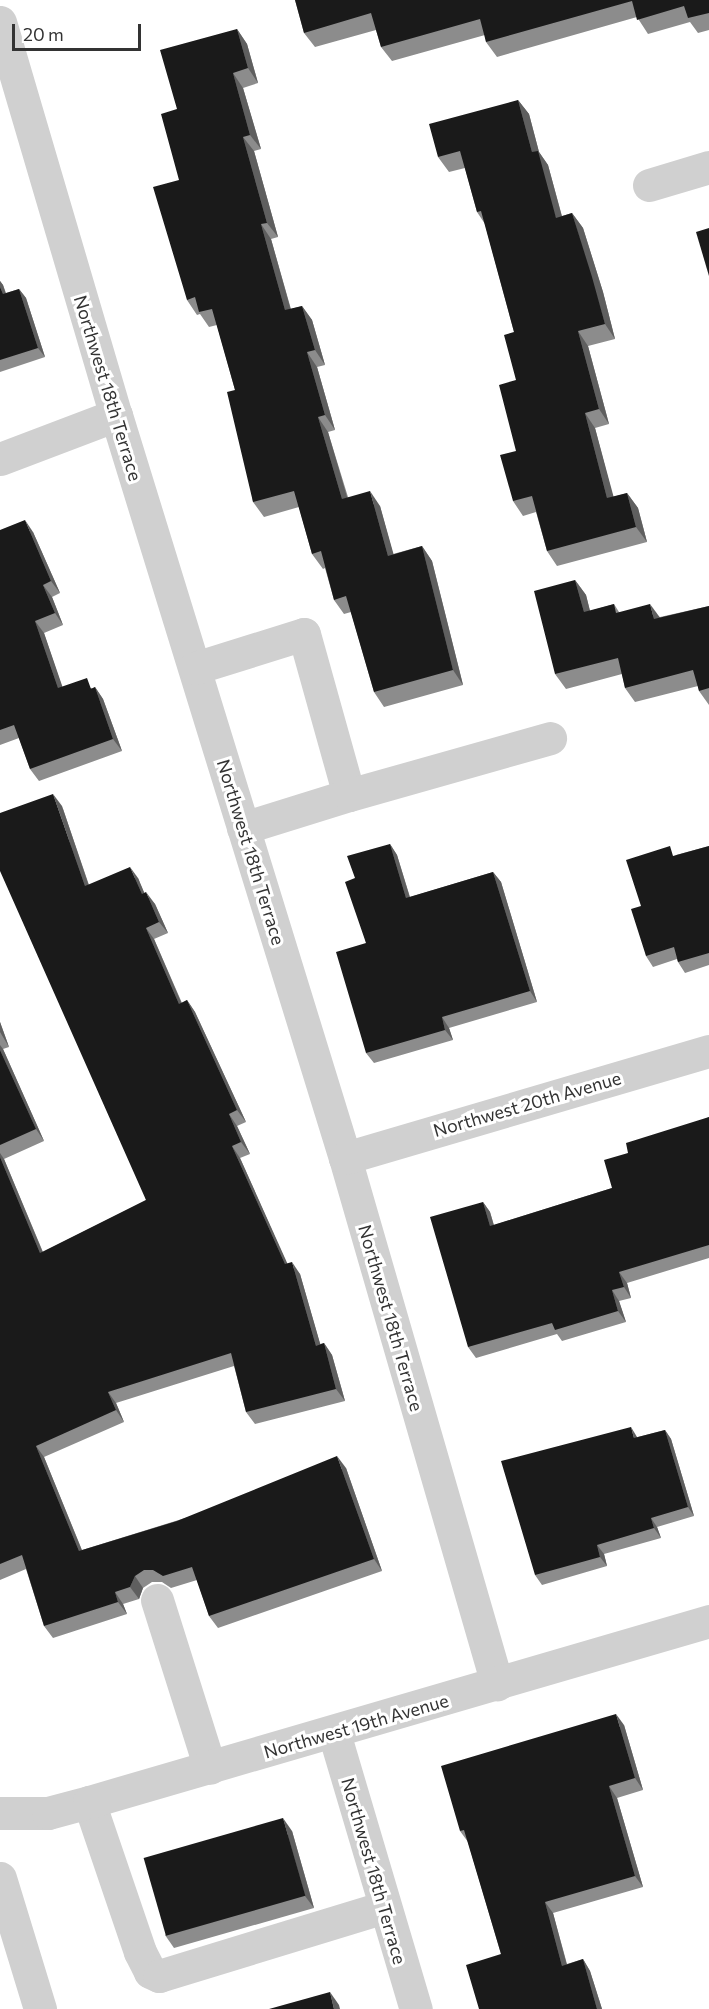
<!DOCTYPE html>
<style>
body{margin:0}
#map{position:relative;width:709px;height:2009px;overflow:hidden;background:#fff;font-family:Commissioner,sans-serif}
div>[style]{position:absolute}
.minor>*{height:33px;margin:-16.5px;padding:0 16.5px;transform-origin:16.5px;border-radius:16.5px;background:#d0d0d0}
.wall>*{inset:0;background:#8c8c8c}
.shaded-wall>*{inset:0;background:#5f5f5f}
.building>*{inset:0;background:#1a1a1a;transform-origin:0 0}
span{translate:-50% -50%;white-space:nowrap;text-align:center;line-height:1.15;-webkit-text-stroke:6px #fff;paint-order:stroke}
.street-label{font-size:18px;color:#333}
.scale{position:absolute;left:12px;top:24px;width:129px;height:27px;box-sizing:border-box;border:3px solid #333;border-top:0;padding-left:8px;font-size:18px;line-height:21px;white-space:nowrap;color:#333;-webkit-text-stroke:4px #fff;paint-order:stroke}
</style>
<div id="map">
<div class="minor">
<div style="left:0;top:22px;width:410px;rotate:73.6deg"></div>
<div style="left:116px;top:415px;width:777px;rotate:72.87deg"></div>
<div style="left:345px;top:1158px;width:548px;rotate:73.88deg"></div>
<div style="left:649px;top:185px;width:63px;rotate:-16.7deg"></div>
<div style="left:0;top:459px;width:124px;rotate:-20.8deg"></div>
<div style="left:195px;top:668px;width:114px;rotate:-17.3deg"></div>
<div style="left:304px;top:634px;width:167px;rotate:74.4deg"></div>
<div style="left:349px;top:795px;width:111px;rotate:162.7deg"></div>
<div style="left:349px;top:795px;width:209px;rotate:-15.8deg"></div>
<div style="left:345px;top:1158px;width:379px;rotate:-16.4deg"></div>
<div style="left:157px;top:1600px;width:176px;rotate:72.5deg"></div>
<div style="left:334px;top:1733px;width:288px;rotate:73.5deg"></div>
<div style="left:89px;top:1802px;width:158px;rotate:71.2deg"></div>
<div style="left:140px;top:1952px;width:22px;rotate:63deg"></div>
<div style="left:150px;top:1972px;width:10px;rotate:24deg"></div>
<div style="left:159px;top:1976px;width:235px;rotate:-17deg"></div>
<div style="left:0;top:1813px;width:48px"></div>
<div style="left:48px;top:1813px;width:42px;rotate:-15deg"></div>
<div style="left:89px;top:1802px;width:646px;rotate:-16.27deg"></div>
<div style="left:0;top:1878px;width:137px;rotate:73deg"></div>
</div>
<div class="wall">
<div style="clip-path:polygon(295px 0,709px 0,709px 30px,698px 33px,690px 22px,648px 34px,637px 17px,497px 57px,486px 42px,485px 35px,392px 61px,381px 47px,376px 30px,315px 47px,304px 33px)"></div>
<div style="clip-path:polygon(237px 29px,247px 44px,258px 83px,243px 88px,261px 149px,254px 151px,278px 237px,271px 239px,291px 309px,302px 306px,312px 320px,325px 365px,317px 367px,335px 430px,328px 432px,348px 497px,380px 506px,393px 554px,422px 546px,432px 561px,463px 685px,384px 707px,374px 692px,351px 612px,344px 614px,334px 600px,325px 568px,323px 569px,312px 554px,299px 507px,264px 517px,253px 502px,235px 390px,217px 325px,209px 327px,200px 314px,197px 315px,187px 300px,179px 180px,177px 109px)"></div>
<div style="clip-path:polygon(518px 100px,529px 114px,539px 152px,548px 165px,562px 216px,572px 213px,583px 228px,603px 292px,615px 339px,588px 346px,609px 424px,595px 428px,613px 497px,627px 493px,638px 508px,647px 542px,557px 566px,547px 551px,536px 512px,523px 516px,513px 501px,516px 451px,516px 380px,514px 332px,485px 224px,477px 212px,465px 168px,449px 172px,438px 157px)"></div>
<div style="clip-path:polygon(0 281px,3px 285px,6px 293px,19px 289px,26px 298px,45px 357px,0 372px)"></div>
<div style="clip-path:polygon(0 530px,33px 532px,60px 593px,52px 597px,63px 625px,44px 633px,62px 687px,93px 688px,95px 687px,103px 699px,122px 751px,39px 781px,30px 769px,19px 738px,0 745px)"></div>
<div style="clip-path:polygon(575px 580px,586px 595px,590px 611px,614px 604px,619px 612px,660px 617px,709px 606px,709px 705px,699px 691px,698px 686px,635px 702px,625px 688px,622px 674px,566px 689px,555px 674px)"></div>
<div style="clip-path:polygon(62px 806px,89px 885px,138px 878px,144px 893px,155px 904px,168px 933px,154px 939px,182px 1003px,187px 1000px,195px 1012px,246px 1122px,237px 1126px,250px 1154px,240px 1158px,287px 1264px,300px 1274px,320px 1344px,324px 1343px,332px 1355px,345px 1401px,255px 1424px,246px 1412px,234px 1366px,116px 1403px,124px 1422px,44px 1457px,82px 1550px,346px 1468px,382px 1571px,218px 1628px,209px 1616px,197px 1580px,171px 1588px,162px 1582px,152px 1582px,143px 1588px,139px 1599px,123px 1604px,127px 1614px,53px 1638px,44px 1626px,26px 1569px,0 1580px,0 1022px,9px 1047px,3px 1049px,44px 1141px,4px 1159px,43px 1252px,146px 1200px)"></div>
<div style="clip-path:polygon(390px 844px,397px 855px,410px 897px,493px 872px,501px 882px,537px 1002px,449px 1028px,453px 1040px,374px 1063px,366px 1053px,366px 943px,355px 878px)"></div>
<div style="clip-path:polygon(709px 846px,709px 965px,685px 973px,678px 962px,677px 959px,653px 967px,646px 956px,641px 906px,676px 855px)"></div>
<div style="clip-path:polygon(709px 1117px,709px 1258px,627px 1283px,631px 1298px,619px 1301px,626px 1322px,562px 1341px,557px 1334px,476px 1358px,468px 1347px,483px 1202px,490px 1212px,494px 1225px,612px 1188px,628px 1153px)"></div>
<div style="clip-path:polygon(665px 1430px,671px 1439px,694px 1516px,657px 1527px,661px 1538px,604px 1554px,607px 1566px,542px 1585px,535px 1575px,638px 1437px)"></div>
<div style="clip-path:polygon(624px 1725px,643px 1790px,617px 1798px,643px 1887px,553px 1913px,567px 1964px,583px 1959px,590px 1971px,602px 2009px,479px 2009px,501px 1954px,468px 1842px,460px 1831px)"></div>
<div style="clip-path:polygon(292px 1831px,314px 1908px,174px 1948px,165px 1935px)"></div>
</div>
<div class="shaded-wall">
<div style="clip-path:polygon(237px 29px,247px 44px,258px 83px,248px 68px)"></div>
<div style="clip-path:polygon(233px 73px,243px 88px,261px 149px,250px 135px)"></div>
<div style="clip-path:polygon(518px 100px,529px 114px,539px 152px,548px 165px,566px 232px,556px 218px,532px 152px)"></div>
<div style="clip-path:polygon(243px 137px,254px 151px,278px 237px,267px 223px)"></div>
<div style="clip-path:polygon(572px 213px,583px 228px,603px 292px,615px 339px,605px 324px)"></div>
<div style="clip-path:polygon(261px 224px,271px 239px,295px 325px,285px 310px)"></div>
<div style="clip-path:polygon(0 281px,3px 285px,9px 304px,3px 294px,0 287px)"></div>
<div style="clip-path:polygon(19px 289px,26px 298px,45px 357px,38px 348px)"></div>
<div style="clip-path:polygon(302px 306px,312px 320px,325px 365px,315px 350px)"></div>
<div style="clip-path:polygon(578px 331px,588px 346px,609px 424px,599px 409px)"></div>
<div style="clip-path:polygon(307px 352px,317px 367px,335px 430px,325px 415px)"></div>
<div style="clip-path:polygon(585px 413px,595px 428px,618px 513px,607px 498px)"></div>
<div style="clip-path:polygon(318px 417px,328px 432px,352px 514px,342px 499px)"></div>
<div style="clip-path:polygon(370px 491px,380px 506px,398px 570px,388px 556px)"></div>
<div style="clip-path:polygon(627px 493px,638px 508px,647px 542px,636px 527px)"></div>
<div style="clip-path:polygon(25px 520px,33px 532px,60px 593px,51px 581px)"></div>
<div style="clip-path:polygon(422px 546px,432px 561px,463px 685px,453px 670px)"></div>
<div style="clip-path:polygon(575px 580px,586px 595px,594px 627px,584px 612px)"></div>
<div style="clip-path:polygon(43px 585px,52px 597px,63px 625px,55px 613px)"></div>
<div style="clip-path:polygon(650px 604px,661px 619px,654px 619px)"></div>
<div style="clip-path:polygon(35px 621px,44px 633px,67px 700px,58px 688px)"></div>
<div style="clip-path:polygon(95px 687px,103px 699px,122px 751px,113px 739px)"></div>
<div style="clip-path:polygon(53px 794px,62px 806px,93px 898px,85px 886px)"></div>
<div style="clip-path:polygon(390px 844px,397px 855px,413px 908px,406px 898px)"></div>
<div style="clip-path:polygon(130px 867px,138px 878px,150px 906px,142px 894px)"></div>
<div style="clip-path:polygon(493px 872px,501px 882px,537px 1002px,530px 991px)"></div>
<div style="clip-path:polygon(146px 892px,155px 904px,168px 933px,159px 922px)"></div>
<div style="clip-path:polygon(146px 928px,154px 939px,187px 1016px,179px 1004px)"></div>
<div style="clip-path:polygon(187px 1000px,195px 1012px,246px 1122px,237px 1110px)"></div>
<div style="clip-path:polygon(442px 1017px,449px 1028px,453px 1040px,445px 1030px)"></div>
<div style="clip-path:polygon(0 1022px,9px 1047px,0 1032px)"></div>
<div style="clip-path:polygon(0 1045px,3px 1049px,44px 1141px,36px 1129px,0 1050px)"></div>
<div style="clip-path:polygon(229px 1114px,237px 1126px,250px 1154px,241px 1142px)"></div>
<div style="clip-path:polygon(232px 1146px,240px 1158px,293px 1276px,285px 1264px)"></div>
<div style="clip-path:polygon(0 1153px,4px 1159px,48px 1265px,40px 1253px,0 1157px)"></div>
<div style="clip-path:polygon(483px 1202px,490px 1212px,497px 1237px,490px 1226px)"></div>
<div style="clip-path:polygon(292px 1262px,300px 1274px,324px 1357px,316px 1346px)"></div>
<div style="clip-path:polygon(619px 1272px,627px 1283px,631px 1298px,624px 1287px)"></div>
<div style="clip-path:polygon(612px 1290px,619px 1301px,626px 1322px,618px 1311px)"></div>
<div style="clip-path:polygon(324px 1343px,332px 1355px,345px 1401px,336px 1389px)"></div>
<div style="clip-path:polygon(108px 1392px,116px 1403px,124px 1422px,116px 1410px)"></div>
<div style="clip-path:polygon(631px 1427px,637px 1437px,640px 1448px,634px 1438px)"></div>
<div style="clip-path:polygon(665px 1430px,671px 1439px,694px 1516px,688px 1507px)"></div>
<div style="clip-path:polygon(36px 1446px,44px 1457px,87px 1563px,79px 1551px)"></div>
<div style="clip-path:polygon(337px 1456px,346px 1468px,382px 1571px,374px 1559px)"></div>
<div style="clip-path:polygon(651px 1518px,657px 1527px,661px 1538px,654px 1528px)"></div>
<div style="clip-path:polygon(597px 1545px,604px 1554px,607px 1566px,600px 1557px)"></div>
<div style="clip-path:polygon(135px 1576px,143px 1588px,139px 1599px,130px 1587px)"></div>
<div style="clip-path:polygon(115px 1592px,123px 1604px,127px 1614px,118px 1602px)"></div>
<div style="clip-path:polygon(616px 1714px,624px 1725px,643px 1790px,635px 1778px)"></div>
<div style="clip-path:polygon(609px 1786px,617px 1798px,643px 1887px,635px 1876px)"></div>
<div style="clip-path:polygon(283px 1818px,292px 1831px,314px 1908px,305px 1896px)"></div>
<div style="clip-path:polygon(545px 1902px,553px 1913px,570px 1977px,562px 1966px)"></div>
<div style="clip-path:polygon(583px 1959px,590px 1971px,602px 2009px,597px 2009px)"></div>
<div style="clip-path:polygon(330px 1992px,339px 2005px,340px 2009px,334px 2009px)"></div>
</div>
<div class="building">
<div style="clip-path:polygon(295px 0,709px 0,709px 13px,688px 18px,684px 6px,637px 20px,632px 1px,486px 42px,480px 19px,381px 47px,371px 13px,304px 33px)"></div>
<div style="clip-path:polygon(237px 29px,248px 68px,233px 73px,250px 135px,243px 137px,267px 223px,261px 224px,285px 310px,302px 306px,315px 350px,307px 352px,325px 415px,318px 417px,342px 499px,370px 491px,388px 556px,422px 546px,453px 670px,374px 692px,346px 596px,334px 600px,321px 551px,312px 554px,294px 491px,253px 502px,227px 392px,235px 390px,212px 309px,199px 312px,195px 297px,187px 300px,153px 187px,179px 180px,161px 114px,177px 109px,160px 50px)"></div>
<div style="clip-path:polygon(518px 100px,532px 152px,538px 151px,556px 218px,572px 213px,592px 277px,605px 324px,578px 331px,599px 409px,585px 413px,607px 498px,627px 493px,636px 527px,547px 551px,532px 496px,513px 501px,500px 455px,516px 451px,499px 385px,516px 380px,504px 335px,514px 332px,481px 211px,477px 212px,460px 151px,438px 157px,429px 124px)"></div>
<div style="clip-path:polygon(709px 228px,709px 276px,696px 232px)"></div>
<div style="clip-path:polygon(0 287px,3px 294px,19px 289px,38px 348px,0 360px)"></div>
<div style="clip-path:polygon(25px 520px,51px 581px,43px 585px,55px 613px,35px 621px,58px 688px,87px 678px,91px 689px,95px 687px,113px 739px,30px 769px,14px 725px,0 730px,0 530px)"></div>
<div style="clip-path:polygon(575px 580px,584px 612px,614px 604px,616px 613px,650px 604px,654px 619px,709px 606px,709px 688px,699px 691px,693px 670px,625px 688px,618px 658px,555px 674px,534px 591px)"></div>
<div style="clip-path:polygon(53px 794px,85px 886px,130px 867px,142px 894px,146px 892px,159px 922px,146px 928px,179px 1004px,187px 1000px,237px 1110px,229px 1114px,241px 1142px,232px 1146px,285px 1264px,292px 1262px,316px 1346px,324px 1343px,336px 1389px,246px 1412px,231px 1353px,108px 1392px,116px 1410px,36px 1446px,79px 1551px,177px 1521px,337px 1456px,374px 1559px,209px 1616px,192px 1567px,163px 1576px,153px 1570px,144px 1570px,135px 1576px,130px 1587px,115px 1592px,118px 1602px,44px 1626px,22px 1555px,0 1564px,0 1157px,40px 1253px,146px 1200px,0 871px,0 813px)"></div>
<div style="clip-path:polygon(390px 844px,406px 898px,493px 872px,530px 991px,442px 1017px,445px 1030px,366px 1053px,336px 952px,366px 943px,345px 882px,355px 878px,347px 856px)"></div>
<div style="clip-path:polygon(670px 846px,673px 856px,709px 846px,709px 953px,678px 962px,674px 947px,646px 956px,631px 909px,641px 906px,626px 860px)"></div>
<div style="clip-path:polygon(0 1050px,36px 1129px,0 1145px)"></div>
<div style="clip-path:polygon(709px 1117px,709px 1245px,619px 1272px,624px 1287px,612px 1290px,618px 1311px,555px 1330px,552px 1323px,468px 1347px,430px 1217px,483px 1202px,490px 1226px,612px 1188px,604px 1160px,628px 1153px,626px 1143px)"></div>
<div style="clip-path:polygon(631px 1427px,634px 1438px,665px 1430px,688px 1507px,651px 1518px,654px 1528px,597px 1545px,600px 1557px,535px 1575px,501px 1461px)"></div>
<div style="clip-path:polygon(616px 1714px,635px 1778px,609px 1786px,635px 1876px,545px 1902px,562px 1966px,583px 1959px,597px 2009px,479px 2009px,466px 1965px,501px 1954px,464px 1830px,460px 1831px,441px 1766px)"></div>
<div style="left:283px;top:1818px;width:81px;height:145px;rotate:74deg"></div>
<div style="clip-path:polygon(330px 1992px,334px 2009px,269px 2009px)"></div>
</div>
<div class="street-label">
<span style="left:108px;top:388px;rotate:73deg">Northwest 18th Terrace</span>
<span style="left:251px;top:852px;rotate:73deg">Northwest 18th Terrace</span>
<span style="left:527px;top:1104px;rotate:-16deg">Northwest 20th Avenue</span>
<span style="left:391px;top:1318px;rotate:74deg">Northwest 18th Terrace</span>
<span style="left:356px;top:1726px;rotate:-16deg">Northwest 19th Avenue</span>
<span style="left:374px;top:1871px;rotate:74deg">Northwest 18th Terrace</span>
</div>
<div class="scale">20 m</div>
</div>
